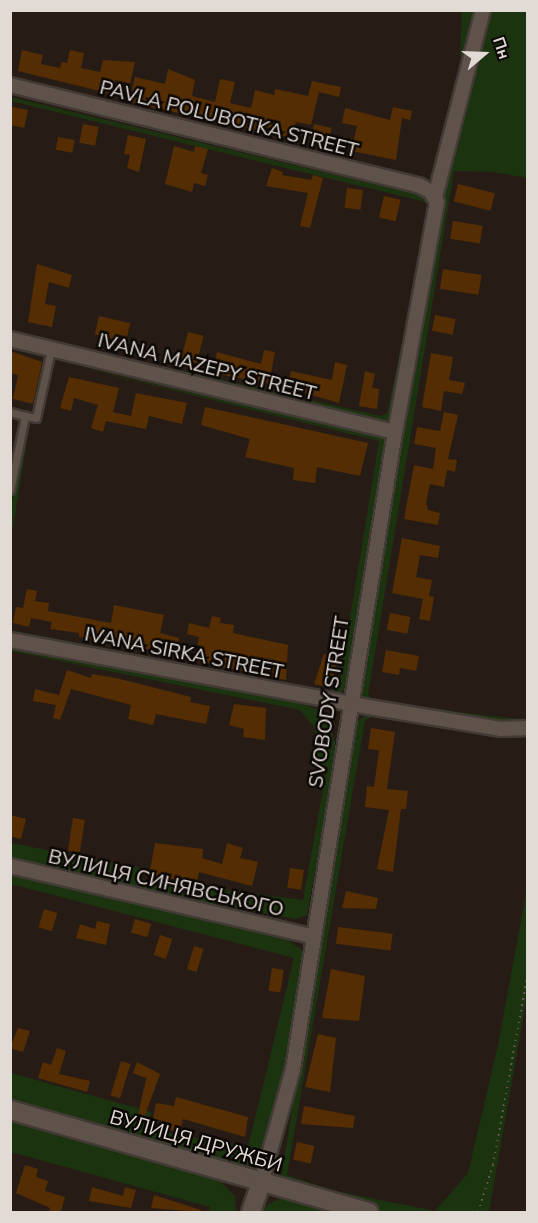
<!DOCTYPE html>
<meta charset="utf-8">
<style>
body{margin:0}
#map{position:relative;width:538px;height:1223px;overflow:hidden;background:#271c15;font-family:"Nunito Sans",sans-serif}
div>[style]{position:absolute}
.green>*{inset:0;background:#1c3310}
.building>*{inset:0;background:#542d03;transform-origin:0 0}
.path>*{height:2px;margin-top:-1px;transform-origin:0;background:repeating-linear-gradient(90deg,#655b55 0 1.5px,transparent 0 6px)}
.roads{filter:drop-shadow(2px 0 #423a35) drop-shadow(-2px 0 #423a35) drop-shadow(0 2px #423a35) drop-shadow(0 -2px #423a35)}
.service>*{height:7px;margin:-3.5px;padding:0 3.5px;transform-origin:3.5px;border-radius:3.5px;background:#5f524a}
.minor>*{height:14px;margin:-7px;padding:0 7px;transform-origin:7px;border-radius:7px;background:#5f524a}
.tertiary>*{height:18px;margin:-9px;padding:0 9px;transform-origin:9px;border-radius:9px;background:#5f524a}
span{translate:-50% -50%;white-space:nowrap;text-align:center;line-height:1.15;-webkit-text-stroke:5px #0c0805;paint-order:stroke}
.street-label{font-size:20px;color:#e1dad5}
.frame{position:absolute;inset:0;border:12px solid #e1dad5;pointer-events:none}
.north{position:absolute;left:454px;top:24px;width:60px;height:60px;-webkit-text-stroke:4px #0c0805;paint-order:stroke;rotate:71deg;font-size:16px;font-weight:700;line-height:24px;text-align:center;color:#e1dad5}
.north::after{content:'';display:block;margin:auto;width:21px;height:27px;background:#e1dad5;clip-path:polygon(50% 0,100% 100%,50% 72%,0 100%)}
</style>
<div id="map">
<div class="green">
<div style="clip-path:polygon(462px 11px,527px 11px,527px 178px,494px 172px,454px 171px,368px 695px,375px 702px,527px 720px,527px 725px,504px 724px,368px 703px,359px 694px,446px 178px,476px 60px,460px 56px)"></div>
<div style="clip-path:polygon(11px 97px,427px 197px,432px 216px,390px 420px,377px 423px,11px 337px,11px 332px,381px 416px,387px 413px,430px 214px,426px 202px,11px 101px)"></div>
<div style="clip-path:polygon(59px 362px,385px 438px,387px 460px,346px 686px,341px 693px,334px 696px,11px 634px,10px 630px,328px 691px,339px 686px,379px 441px)"></div>
<div style="clip-path:polygon(30px 423px,19px 491px,11px 538px,11px 505px)"></div>
<div style="clip-path:polygon(10px 647px,296px 702px,319px 710px,332px 730px,337px 750px,307px 915px,296px 919px,128px 888px,11px 858px,11px 843px,140px 868px,139px 879px,303px 900px,327px 767px,315px 765px,315px 728px,300px 710px,11px 651px)"></div>
<div style="clip-path:polygon(367px 715px,527px 738px,372px 717px,365px 720px,287px 1175px,331px 1190px,435px 1211px,468px 1173px,498px 1045px,527px 888px,527px 996px,489px 1212px,380px 1212px,281px 1179px,339px 811px,357px 721px)"></div>
<div style="clip-path:polygon(11px 869px,283px 937px,301px 949px,305px 959px,288px 1058px,259px 1166px,248px 1171px,11px 1105px,11px 1073px,151px 1112px,149px 1122px,164px 1132px,248px 1147px,294px 958px,11px 884px)"></div>
<div style="clip-path:polygon(10px 1118px,218px 1179px,235px 1196px,236px 1212px,208px 1212px,210px 1207px,11px 1152px)"></div>
<div style="clip-path:polygon(280px 1198px,328px 1212px,255px 1212px)"></div>
</div>
<div class="building">
<div style="clip-path:polygon(22px 50px,43px 55px,41px 64px,60px 68px,62px 62px,67px 63px,70px 50px,84px 53px,81px 68px,100px 72px,103px 60px,135px 62px,130px 84px,115px 80px,112px 94px,18px 71px)"></div>
<div style="clip-path:polygon(168px 69px,195px 80px,192px 96px,215px 102px,220px 79px,235px 82px,230px 103px,251px 108px,255px 90px,274px 95px,275px 89px,308px 96px,312px 81px,341px 87px,339px 97px,319px 92px,311px 125px,296px 122px,292px 138px,129px 102px,135px 77px,165px 84px)"></div>
<div style="clip-path:polygon(12px 107px,28px 110px,24px 128px,10px 125px)"></div>
<div style="clip-path:polygon(393px 107px,412px 111px,410px 120px,402px 118px,396px 160px,351px 151px,357px 126px,342px 123px,345px 108px,390px 120px)"></div>
<div style="left:83px;top:124px;width:16px;height:19px;rotate:11deg"></div>
<div style="left:314px;top:124px;width:18px;height:17px;rotate:13deg"></div>
<div style="clip-path:polygon(128px 135px,146px 139px,139px 172px,127px 168px,130px 155px,124px 154px)"></div>
<div style="left:58px;top:137px;width:17px;height:13px;rotate:10deg"></div>
<div style="clip-path:polygon(174px 146px,194px 152px,195px 146px,208px 149px,201px 173px,208px 175px,205px 186px,194px 183px,192px 192px,165px 184px)"></div>
<div style="clip-path:polygon(272px 168px,283px 172px,282px 175px,311px 180px,313px 175px,323px 178px,310px 228px,300px 226px,308px 193px,266px 186px)"></div>
<div style="left:458px;top:184px;width:38px;height:18px;rotate:14deg"></div>
<div style="left:347px;top:188px;width:16px;height:20px;rotate:7deg"></div>
<div style="left:384px;top:196px;width:17px;height:22px;rotate:13deg"></div>
<div style="left:453px;top:221px;width:30px;height:18px;rotate:9deg"></div>
<div style="clip-path:polygon(37px 264px,72px 275px,69px 288px,49px 282px,45px 304px,56px 306px,52px 327px,28px 322px)"></div>
<div style="left:443px;top:269px;width:39px;height:20px;rotate:9deg"></div>
<div style="left:435px;top:315px;width:21px;height:16px;rotate:11deg"></div>
<div style="left:99px;top:316px;width:32px;height:19px;rotate:13deg"></div>
<div style="left:188px;top:332px;width:16px;height:35px;rotate:14deg"></div>
<div style="clip-path:polygon(264px 350px,275px 352px,269px 384px,213px 373px,217px 352px,261px 364px)"></div>
<div style="clip-path:polygon(10px 351px,42px 362px,33px 404px,13px 399px,18px 375px,10px 373px)"></div>
<div style="clip-path:polygon(431px 353px,453px 357px,449px 380px,465px 383px,462px 394px,444px 391px,441px 411px,422px 407px)"></div>
<div style="clip-path:polygon(335px 362px,347px 365px,339px 403px,287px 388px,291px 371px,332px 380px)"></div>
<div style="clip-path:polygon(365px 371px,375px 374px,372px 388px,379px 389px,377px 409px,359px 406px)"></div>
<div style="clip-path:polygon(69px 377px,119px 388px,113px 412px,131px 416px,136px 393px,187px 403px,182px 424px,149px 416px,146px 429px,106px 421px,103px 432px,91px 428px,98px 405px,74px 398px,71px 411px,60px 408px)"></div>
<div style="clip-path:polygon(205px 407px,368px 443px,360px 476px,317px 467px,315px 483px,293px 480px,294px 468px,245px 457px,250px 439px,201px 425px)"></div>
<div style="clip-path:polygon(444px 412px,458px 415px,448px 459px,457px 460px,455px 472px,447px 470px,444px 487px,430px 484px,426px 503px,428px 510px,440px 513px,438px 525px,404px 519px,414px 465px,433px 469px,436px 448px,414px 444px,417px 427px,440px 431px)"></div>
<div style="clip-path:polygon(402px 538px,440px 546px,438px 558px,420px 555px,416px 577px,432px 580px,429px 596px,434px 597px,430px 621px,419px 619px,423px 599px,392px 593px)"></div>
<div style="clip-path:polygon(27px 589px,37px 591px,35px 601px,49px 603px,48px 611px,111px 623px,114px 605px,164px 615px,160px 633px,179px 638px,176px 654px,79px 637px,79px 633px,50px 629px,52px 622px,31px 618px,29px 627px,13px 623px,16px 607px,23px 608px)"></div>
<div style="left:390px;top:613px;width:21px;height:17px;rotate:11deg"></div>
<div style="clip-path:polygon(212px 616px,221px 618px,220px 623px,234px 625px,233px 633px,288px 645px,286px 680px,195px 661px,199px 637px,187px 634px,189px 623px,209px 628px)"></div>
<div style="clip-path:polygon(386px 650px,419px 656px,416px 671px,400px 668px,399px 675px,382px 672px)"></div>
<div style="clip-path:polygon(324px 654px,338px 656px,331px 688px,314px 684px)"></div>
<div style="clip-path:polygon(67px 670px,91px 678px,92px 674px,116px 678px,191px 697px,190px 702px,210px 706px,206px 724px,156px 714px,153px 725px,128px 719px,131px 705px,71px 689px,60px 720px,53px 718px,56px 705px,33px 701px,35px 689px,59px 695px)"></div>
<div style="clip-path:polygon(234px 704px,266px 708px,265px 740px,243px 737px,244px 729px,229px 725px)"></div>
<div style="clip-path:polygon(371px 728px,395px 732px,387px 789px,408px 791px,406px 809px,401px 809px,393px 872px,377px 869px,389px 810px,365px 807px,367px 786px,374px 787px,379px 750px,368px 749px)"></div>
<div style="clip-path:polygon(10px 815px,26px 819px,21px 839px,10px 836px)"></div>
<div style="left:73px;top:818px;width:12px;height:33px;rotate:9deg"></div>
<div style="clip-path:polygon(155px 843px,203px 849px,202px 858px,222px 864px,227px 843px,243px 848px,240px 858px,258px 862px,252px 886px,199px 872px,197px 882px,149px 876px)"></div>
<div style="left:290px;top:868px;width:14px;height:20px;rotate:8deg"></div>
<div style="clip-path:polygon(346px 891px,378px 898px,376px 909px,342px 908px)"></div>
<div style="left:44px;top:909px;width:14px;height:19px;rotate:17deg"></div>
<div style="left:135px;top:919px;width:17px;height:14px;rotate:17deg"></div>
<div style="clip-path:polygon(97px 921px,110px 924px,106px 945px,76px 938px,80px 924px,95px 929px)"></div>
<div style="left:338px;top:927px;width:55px;height:17px;rotate:7deg"></div>
<div style="left:160px;top:935px;width:13px;height:21px;rotate:18deg"></div>
<div style="left:194px;top:946px;width:10px;height:24px;rotate:17deg"></div>
<div style="left:272px;top:968px;width:12px;height:23px;rotate:9deg"></div>
<div style="clip-path:polygon(331px 969px,365px 976px,359px 1021px,322px 1018px)"></div>
<div style="clip-path:polygon(18px 1028px,30px 1031px,23px 1052px,10px 1048px)"></div>
<div style="clip-path:polygon(318px 1034px,336px 1038px,330px 1092px,305px 1087px)"></div>
<div style="clip-path:polygon(57px 1048px,66px 1051px,59px 1074px,90px 1081px,87px 1092px,38px 1078px,43px 1062px,51px 1065px)"></div>
<div style="left:121px;top:1061px;width:10px;height:36px;rotate:17deg"></div>
<div style="clip-path:polygon(137px 1062px,160px 1074px,143px 1121px,137px 1119px,147px 1075px,146px 1078px,133px 1073px)"></div>
<div style="clip-path:polygon(176px 1097px,248px 1117px,245px 1137px,183px 1119px,180px 1132px,163px 1129px,164px 1121px,153px 1119px,156px 1103px,174px 1106px)"></div>
<div style="clip-path:polygon(304px 1106px,355px 1116px,353px 1128px,301px 1124px)"></div>
<div style="left:297px;top:1142px;width:18px;height:18px;rotate:13deg"></div>
<div style="clip-path:polygon(25px 1165px,38px 1169px,36px 1177px,48px 1181px,45px 1191px,65px 1197px,61px 1212px,49px 1212px,50px 1208px,16px 1193px)"></div>
<div style="clip-path:polygon(92px 1187px,123px 1196px,125px 1187px,136px 1190px,131px 1208px,89px 1201px)"></div>
<div style="clip-path:polygon(154px 1195px,201px 1210px,200px 1212px,151px 1208px)"></div>
</div>
<div class="path">
<div style="left:478px;top:1212px;width:49px;rotate:-72.3deg"></div>
<div style="left:493px;top:1165px;width:196px;rotate:-79.7deg"></div>
</div>
<div class="roads">
<div class="service">
<div style="left:10px;top:412px;width:16px;rotate:15deg"></div>
<div style="left:10px;top:490px;width:76px;rotate:-78.5deg"></div>
<div style="left:25px;top:416px;width:11px;rotate:10deg"></div>
<div style="left:36px;top:418px;width:71px;rotate:-77.7deg"></div>
</div>
<div class="minor">
<div style="left:10px;top:85px;width:422px;rotate:13.8deg"></div>
<div style="left:420px;top:186px;width:11px;rotate:27deg"></div>
<div style="left:430px;top:191px;width:13px;rotate:58deg"></div>
<div style="left:437px;top:202px;width:234px;rotate:100.3deg"></div>
<div style="left:395px;top:432px;width:645px;rotate:99.1deg"></div>
<div style="left:293px;top:1069px;width:118px;rotate:105.7deg"></div>
<div style="left:435px;top:197px;width:193px;rotate:-75.6deg"></div>
<div style="left:10px;top:339px;width:396px;rotate:13.6deg"></div>
<div style="left:10px;top:640px;width:347px;rotate:10.6deg"></div>
<div style="left:351px;top:704px;width:151px;rotate:9.5deg"></div>
<div style="left:500px;top:729px;width:28px;rotate:-2deg"></div>
<div style="left:10px;top:866px;width:312px;rotate:13.1deg"></div>
</div>
<div class="tertiary">
<div style="left:10px;top:1110px;width:373px;rotate:15.9deg"></div>
<div style="left:251px;top:1212px;width:31px;rotate:-71deg"></div>
</div>
</div>
<div class="street-label">
<span style="left:229px;top:119px;rotate:14deg">PAVLA POLUBOTKA STREET</span>
<span style="left:207px;top:367px;rotate:14deg">IVANA MAZEPY STREET</span>
<span style="left:184px;top:653px;rotate:11deg">IVANA SIRKA STREET</span>
<span style="left:329px;top:702px;rotate:-81deg">SVOBODY STREET</span>
<span style="left:166px;top:883px;rotate:13deg">ВУЛИЦЯ СИНЯВСЬКОГО</span>
<span style="left:196px;top:1141px;rotate:16deg">ВУЛИЦЯ ДРУЖБИ</span>
</div>
<div class="frame"></div>
<div class="north">Пн</div>
</div>
